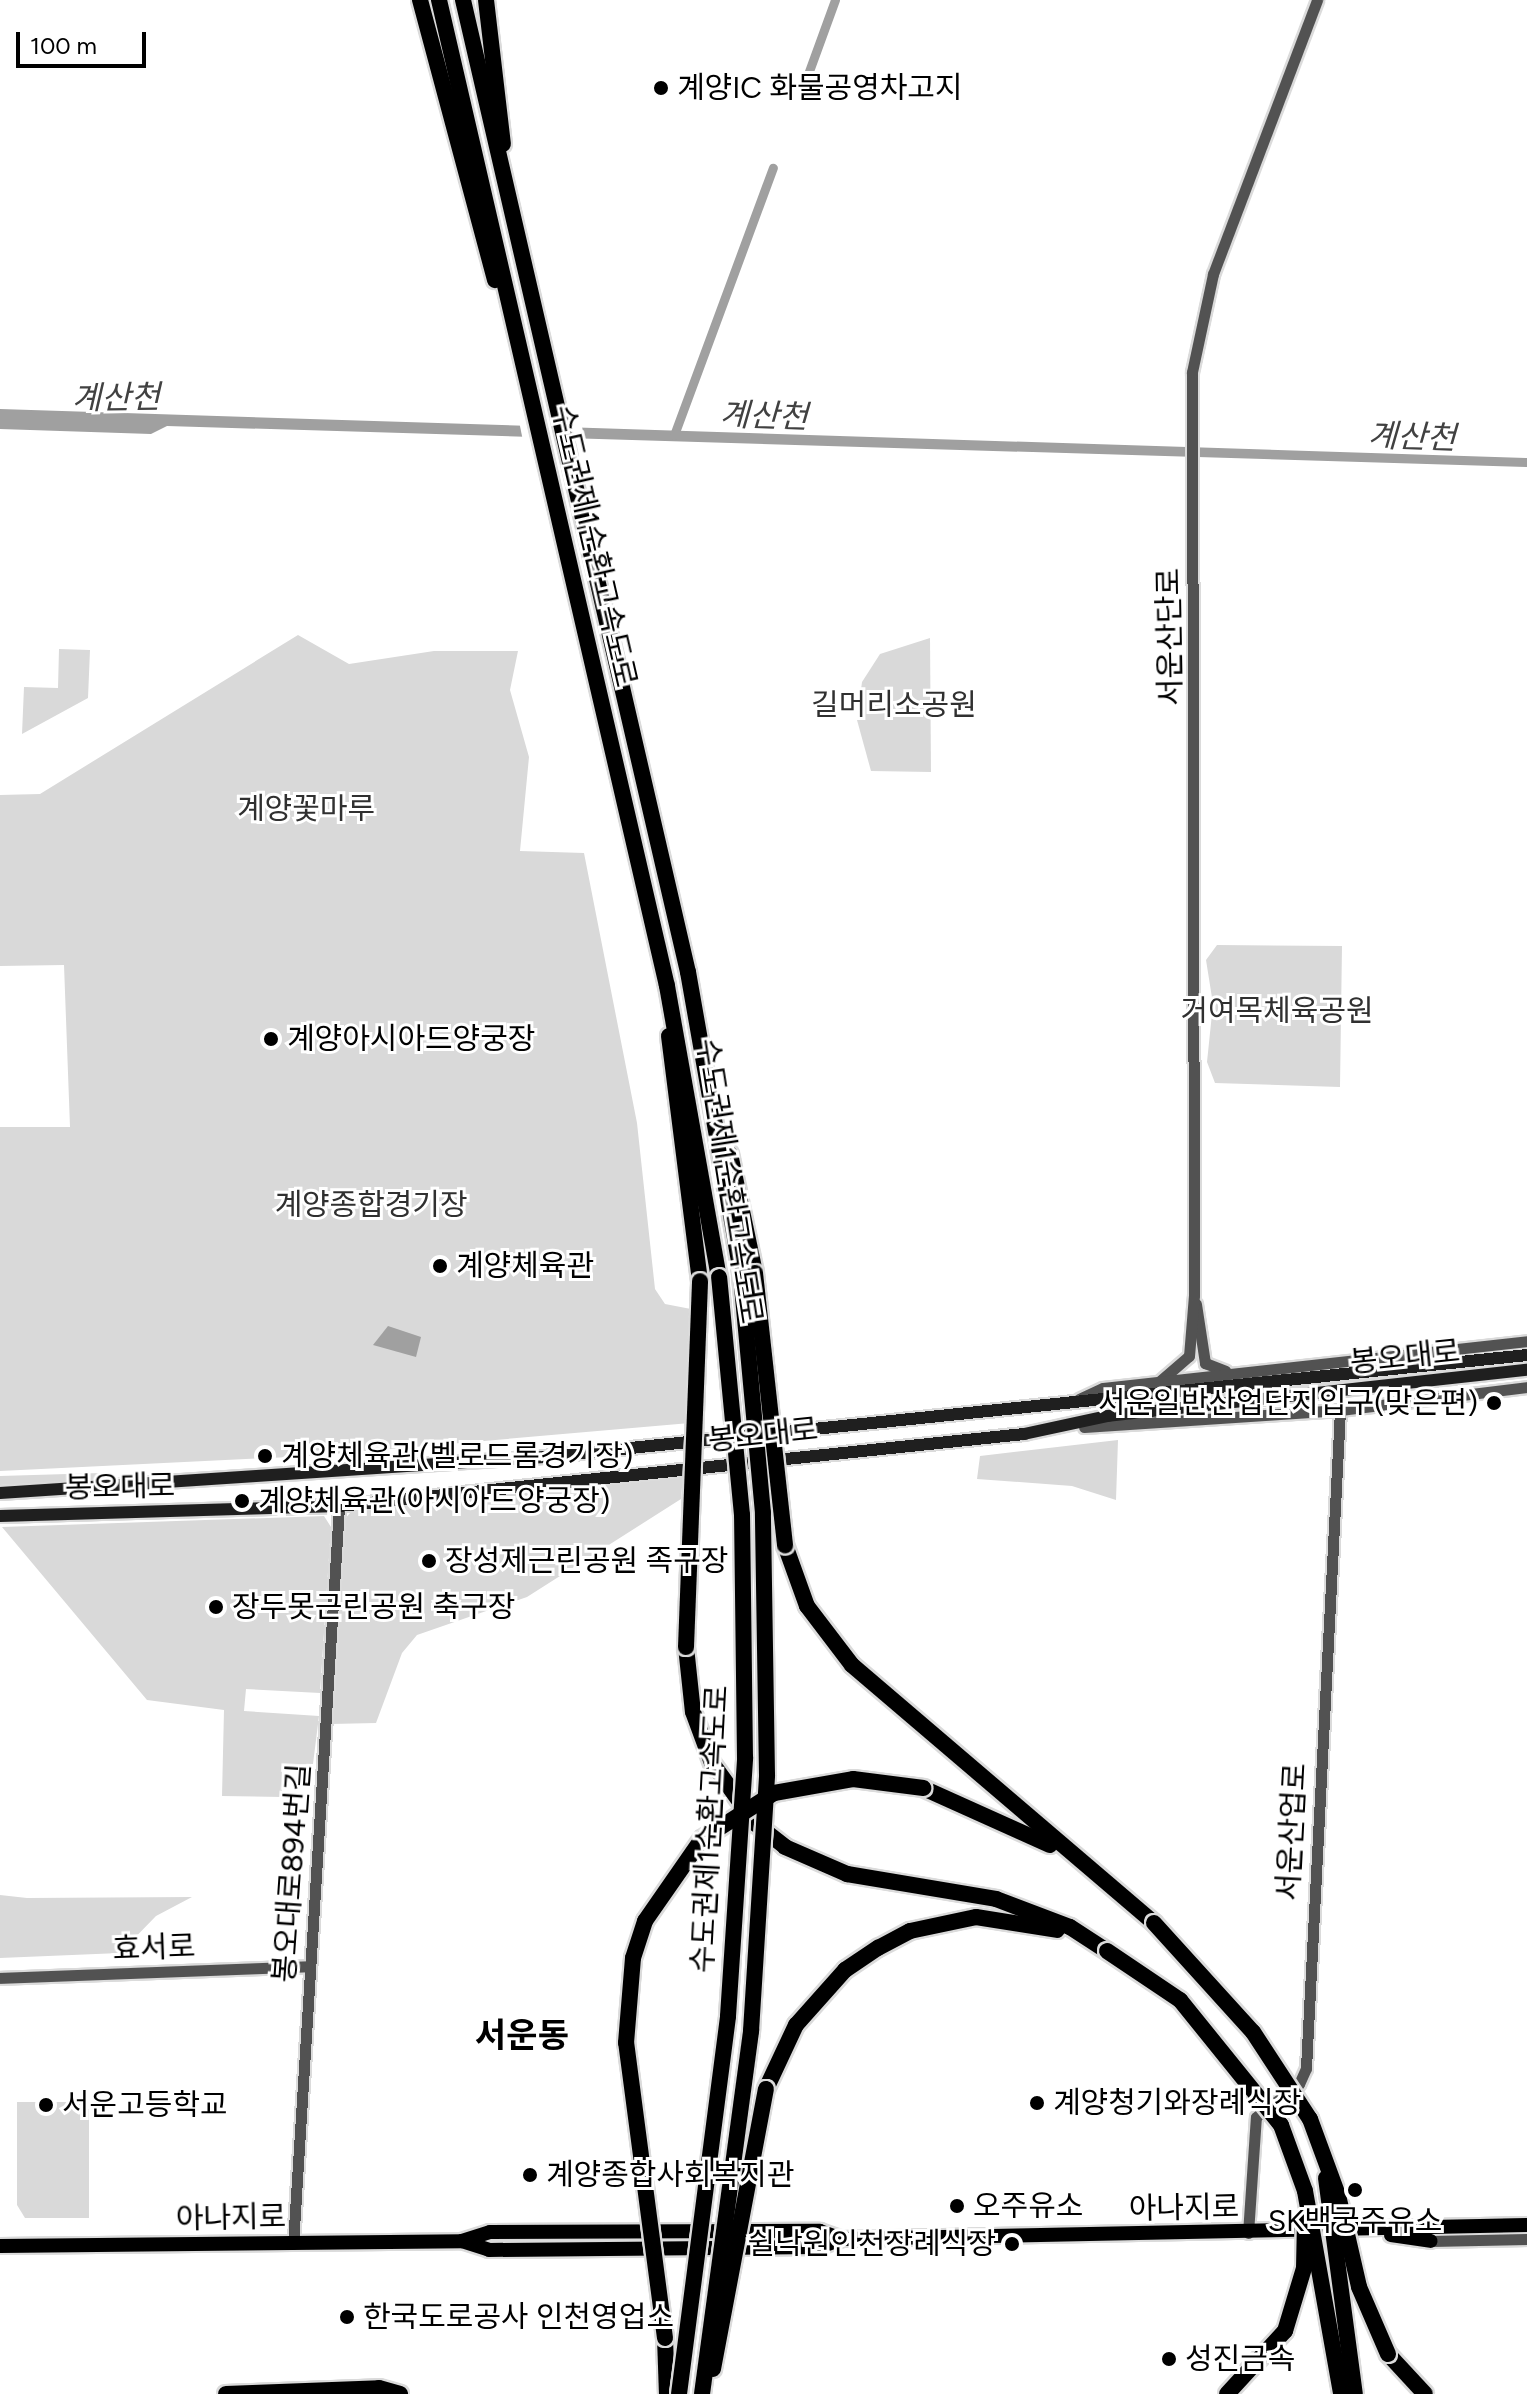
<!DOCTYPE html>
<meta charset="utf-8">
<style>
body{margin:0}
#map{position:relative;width:1527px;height:2394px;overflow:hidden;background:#fff;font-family:Figtree,"Noto Sans KR",sans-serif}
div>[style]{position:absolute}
.green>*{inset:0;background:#d9d9d9}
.water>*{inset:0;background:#a0a0a0}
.pier>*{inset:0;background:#fff}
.canal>*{height:9px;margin:-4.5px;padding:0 4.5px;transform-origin:4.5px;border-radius:4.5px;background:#a0a0a0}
.roads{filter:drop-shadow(2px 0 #dbdbdb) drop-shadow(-2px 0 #dbdbdb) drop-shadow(0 2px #dbdbdb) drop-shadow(0 -2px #dbdbdb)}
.tertiary>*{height:11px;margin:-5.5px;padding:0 5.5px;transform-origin:5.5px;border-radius:5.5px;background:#525252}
.secondary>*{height:12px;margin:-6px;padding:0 6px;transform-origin:6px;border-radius:6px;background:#1f1f1f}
.primary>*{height:14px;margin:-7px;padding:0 7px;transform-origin:7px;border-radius:7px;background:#000}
.motorway>*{height:16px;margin:-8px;padding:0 8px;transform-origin:8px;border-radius:8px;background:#000}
.bridges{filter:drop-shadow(2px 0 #dbdbdb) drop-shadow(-2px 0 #dbdbdb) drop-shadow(0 2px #dbdbdb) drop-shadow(0 -2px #dbdbdb)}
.motorway-bridge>*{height:16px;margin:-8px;padding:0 8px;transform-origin:8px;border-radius:8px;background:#000}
.dots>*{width:22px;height:22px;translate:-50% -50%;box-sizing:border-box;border:4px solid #fff;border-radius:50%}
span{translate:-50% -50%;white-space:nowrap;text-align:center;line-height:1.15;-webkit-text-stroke:6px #fff;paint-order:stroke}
.poi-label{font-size:30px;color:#000}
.left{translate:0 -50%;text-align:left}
.right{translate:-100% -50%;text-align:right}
.street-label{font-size:30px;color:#000}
.park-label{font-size:30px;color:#303030}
.water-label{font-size:32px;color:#414141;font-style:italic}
.quarter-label{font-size:34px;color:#000;font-weight:700}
.scale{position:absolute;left:16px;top:32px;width:130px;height:36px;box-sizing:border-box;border:4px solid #000;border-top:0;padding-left:10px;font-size:24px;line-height:28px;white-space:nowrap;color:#000;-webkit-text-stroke:6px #fff;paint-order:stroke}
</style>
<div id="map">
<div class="green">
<div style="clip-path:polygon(298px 635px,349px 664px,434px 651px,518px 651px,510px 690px,529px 757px,520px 851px,584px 853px,637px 1123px,655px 1289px,665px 1304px,691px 1309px,690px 1423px,310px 1456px,0 1471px,0 1127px,70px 1127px,64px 965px,0 966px,0 795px,40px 794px)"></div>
<div style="clip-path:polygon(930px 638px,931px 772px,871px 771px,857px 720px,862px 682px,880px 654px)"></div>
<div style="clip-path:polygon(59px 649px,90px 650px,88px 698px,22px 734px,24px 687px,58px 688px)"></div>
<div style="clip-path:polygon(1217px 945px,1342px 946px,1340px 1087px,1215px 1083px,1207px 1062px,1213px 1004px,1206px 960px)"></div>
<div style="clip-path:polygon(1118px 1440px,1116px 1500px,1072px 1486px,977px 1479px,980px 1456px)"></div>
<div style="clip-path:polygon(101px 1473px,119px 1479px,0 1485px,0 1476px)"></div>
<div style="clip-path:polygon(683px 1476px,681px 1499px,527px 1597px,417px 1635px,402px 1653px,376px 1723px,331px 1724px,343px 1521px,351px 1512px)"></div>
<div style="clip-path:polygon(324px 1516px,331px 1527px,320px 1693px,246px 1689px,244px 1711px,319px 1716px,313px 1764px,282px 1765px,282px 1797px,222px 1796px,224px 1710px,147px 1700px,2px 1527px)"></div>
<div style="clip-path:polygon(0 1895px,27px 1898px,192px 1897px,156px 1916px,120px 1953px,0 1958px)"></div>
<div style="clip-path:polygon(17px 2102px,89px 2102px,89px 2218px,25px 2218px,17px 2205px)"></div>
</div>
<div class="water">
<div style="clip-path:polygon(0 409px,1527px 458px,1527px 467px,167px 426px,151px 434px,0 429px)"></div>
<div style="clip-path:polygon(388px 1326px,421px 1337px,416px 1357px,373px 1345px)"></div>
</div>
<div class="pier">
<div style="clip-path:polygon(519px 421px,581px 423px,586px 443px,523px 441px)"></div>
</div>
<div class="canal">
<div style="left:808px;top:74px;width:79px;rotate:-70deg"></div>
<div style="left:674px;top:435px;width:285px;rotate:-69.7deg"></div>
</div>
<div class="roads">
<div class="tertiary">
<div style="left:1196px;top:1304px;width:60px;rotate:81.3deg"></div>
<div style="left:1205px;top:1363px;width:22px;rotate:21deg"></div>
<div style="left:1160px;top:1381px;width:38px;rotate:-41deg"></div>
<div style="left:1189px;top:1356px;width:61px;rotate:-85.3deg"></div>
<div style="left:1194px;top:1295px;width:923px;rotate:-90.12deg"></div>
<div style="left:1192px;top:372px;width:100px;rotate:-77.9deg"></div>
<div style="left:1213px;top:274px;width:293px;rotate:-69.2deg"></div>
<div style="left:1079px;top:1399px;width:26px;rotate:-25deg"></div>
<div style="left:1103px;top:1388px;width:427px;rotate:-6.3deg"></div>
<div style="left:1084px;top:1427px;width:257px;rotate:-3.8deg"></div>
<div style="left:1340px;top:1410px;width:188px;rotate:-7deg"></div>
<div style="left:0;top:1978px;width:310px;rotate:-2.2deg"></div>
<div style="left:1248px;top:2233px;width:116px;rotate:-86.1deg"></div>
<div style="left:1256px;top:2117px;width:54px;rotate:-37.5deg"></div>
<div style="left:1299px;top:2084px;width:17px;rotate:-66deg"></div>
<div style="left:1306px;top:2068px;width:659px;rotate:-87.04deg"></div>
<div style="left:1431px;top:2241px;width:96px;rotate:-1.2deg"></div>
<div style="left:293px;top:2244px;width:739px;rotate:-86.43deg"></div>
</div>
<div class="secondary">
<div style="left:0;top:1493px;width:545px;rotate:-3.79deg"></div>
<div style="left:544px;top:1457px;width:988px;rotate:-5.92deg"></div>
<div style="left:0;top:1516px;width:339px;rotate:-1.7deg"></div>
<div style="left:339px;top:1506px;width:689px;rotate:-6deg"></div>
<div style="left:1024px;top:1434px;width:86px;rotate:-12.1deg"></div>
<div style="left:1108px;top:1416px;width:422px;rotate:-6.3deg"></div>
</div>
<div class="primary">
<div style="left:1391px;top:2235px;width:40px;rotate:8.5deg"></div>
<div style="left:462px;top:2241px;width:28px;rotate:18deg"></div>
<div style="left:489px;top:2250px;width:331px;rotate:-0.5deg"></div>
<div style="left:820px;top:2247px;width:23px;rotate:-20deg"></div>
<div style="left:842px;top:2239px;width:685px;rotate:-1.17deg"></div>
<div style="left:0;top:2246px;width:462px;rotate:-0.6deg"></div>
<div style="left:462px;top:2241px;width:29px;rotate:-18deg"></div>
<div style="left:490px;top:2232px;width:330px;rotate:-0.2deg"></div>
<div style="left:820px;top:2231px;width:23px;rotate:20deg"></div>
</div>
<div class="motorway">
<div style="left:420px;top:0;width:290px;rotate:75deg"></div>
<div style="left:439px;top:0;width:1012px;rotate:76.98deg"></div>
<div style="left:667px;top:986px;width:296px;rotate:79.9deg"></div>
<div style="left:463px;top:0;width:998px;rotate:76.97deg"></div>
<div style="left:688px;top:972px;width:307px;rotate:80deg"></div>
<div style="left:486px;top:0;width:145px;rotate:83.3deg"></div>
<div style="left:669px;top:1036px;width:247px;rotate:82.8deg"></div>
<div style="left:730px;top:1154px;width:122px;rotate:78.1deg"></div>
<div style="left:785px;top:1545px;width:65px;rotate:70.2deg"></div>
<div style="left:807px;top:1606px;width:74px;rotate:52.7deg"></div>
<div style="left:852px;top:1665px;width:397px;rotate:40.5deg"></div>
<div style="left:686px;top:1647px;width:65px;rotate:83.9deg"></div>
<div style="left:693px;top:1712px;width:54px;rotate:69.6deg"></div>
<div style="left:712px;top:1763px;width:75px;rotate:54.2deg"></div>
<div style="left:756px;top:1824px;width:37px;rotate:38deg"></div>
<div style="left:785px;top:1847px;width:68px;rotate:23.5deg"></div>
<div style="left:847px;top:1874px;width:151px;rotate:9.5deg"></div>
<div style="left:996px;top:1899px;width:79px;rotate:20.7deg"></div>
<div style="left:1070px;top:1927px;width:44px;rotate:33deg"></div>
<div style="left:923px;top:1788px;width:139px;rotate:24.2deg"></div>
<div style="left:766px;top:2089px;width:71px;rotate:-64.9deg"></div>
<div style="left:796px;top:2025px;width:74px;rotate:-48.3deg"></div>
<div style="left:845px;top:1970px;width:40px;rotate:-34deg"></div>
<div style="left:878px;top:1948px;width:36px;rotate:-28deg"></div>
<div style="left:910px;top:1931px;width:67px;rotate:-12deg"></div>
<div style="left:976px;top:1917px;width:82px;rotate:9.1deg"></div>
<div style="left:665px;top:2338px;width:56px;rotate:88deg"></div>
<div style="left:1388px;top:2354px;width:54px;rotate:47.2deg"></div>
<div style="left:226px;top:2394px;width:153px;rotate:-2.2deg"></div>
<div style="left:379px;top:2388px;width:22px;rotate:16deg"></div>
</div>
</div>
<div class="bridges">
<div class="motorway-bridge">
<div style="left:755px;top:1273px;width:274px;rotate:83.7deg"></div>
<div style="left:686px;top:1647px;width:366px;rotate:-87.8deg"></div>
<div style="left:1154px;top:1923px;width:147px;rotate:47.8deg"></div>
<div style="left:1253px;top:2032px;width:104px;rotate:56.8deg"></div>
<div style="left:1310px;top:2119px;width:81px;rotate:69.8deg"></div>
<div style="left:1338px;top:2195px;width:94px;rotate:77.1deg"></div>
<div style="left:1359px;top:2287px;width:73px;rotate:66.6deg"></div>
<div style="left:1107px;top:1951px;width:88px;rotate:33.9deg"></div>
<div style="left:1180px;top:2000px;width:161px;rotate:51.1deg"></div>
<div style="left:1281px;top:2125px;width:70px;rotate:70deg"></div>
<div style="left:1305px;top:2191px;width:206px;rotate:79.9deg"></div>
<div style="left:1326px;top:2178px;width:218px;rotate:82.4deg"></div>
<div style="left:665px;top:2338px;width:298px;rotate:-97.5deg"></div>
<div style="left:626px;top:2043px;width:85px;rotate:-85.3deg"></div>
<div style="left:633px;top:1958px;width:39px;rotate:-72deg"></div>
<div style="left:645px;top:1921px;width:100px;rotate:-55.2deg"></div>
<div style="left:702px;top:1839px;width:85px;rotate:-32.6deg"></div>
<div style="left:774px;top:1793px;width:80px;rotate:-10deg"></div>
<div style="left:853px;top:1779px;width:71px;rotate:7.3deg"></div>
<div style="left:713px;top:2369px;width:285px;rotate:-79.3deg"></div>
<div style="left:679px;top:2394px;width:381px;rotate:-82.6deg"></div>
<div style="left:728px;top:2016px;width:259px;rotate:-86.2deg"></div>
<div style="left:745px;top:1758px;width:243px;rotate:-90.7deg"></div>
<div style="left:742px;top:1515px;width:239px;rotate:-95.5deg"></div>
<div style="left:702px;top:2394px;width:366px;rotate:-82.3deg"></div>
<div style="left:751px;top:2031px;width:256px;rotate:-86.4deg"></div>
<div style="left:767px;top:1775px;width:262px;rotate:-90.9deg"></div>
<div style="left:763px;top:1513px;width:240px;rotate:-95.3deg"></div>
<div style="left:1227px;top:2394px;width:86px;rotate:-47.4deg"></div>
<div style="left:1285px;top:2331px;width:66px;rotate:-73.2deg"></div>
<div style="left:1304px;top:2268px;width:47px;rotate:-88.8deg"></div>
</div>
</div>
<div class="dots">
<div style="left:661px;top:88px;background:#000"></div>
<div style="left:271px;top:1039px;background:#000"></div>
<div style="left:440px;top:1266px;background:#000"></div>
<div style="left:1494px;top:1403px;background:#000"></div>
<div style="left:265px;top:1456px;background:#000"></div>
<div style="left:242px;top:1501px;background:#000"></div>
<div style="left:429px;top:1561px;background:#000"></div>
<div style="left:216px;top:1607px;background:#000"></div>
<div style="left:1037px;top:2103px;background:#000"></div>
<div style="left:46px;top:2105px;background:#000"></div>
<div style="left:530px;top:2175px;background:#000"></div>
<div style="left:1355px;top:2190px;background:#000"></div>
<div style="left:957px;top:2206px;background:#000"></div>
<div style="left:1012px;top:2244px;background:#000"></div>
<div style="left:347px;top:2317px;background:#000"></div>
<div style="left:1169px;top:2359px;background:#000"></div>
</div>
<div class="poi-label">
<span class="left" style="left:677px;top:88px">계양IC 화물공영차고지</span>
<span class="left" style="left:287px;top:1039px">계양아시아드양궁장</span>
<span class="left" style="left:456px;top:1266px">계양체육관</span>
<span class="right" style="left:1478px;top:1403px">서운일반산업단지입구(맞은편)</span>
<span class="left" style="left:281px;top:1456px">계양체육관(벨로드롬경기장)</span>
<span class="left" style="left:258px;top:1501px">계양체육관(아시아드양궁장)</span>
<span class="left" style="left:445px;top:1561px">장성제근린공원 족구장</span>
<span class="left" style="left:232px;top:1607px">장두못근린공원 축구장</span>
<span class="left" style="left:1053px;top:2103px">계양청기와장례식장</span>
<span class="left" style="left:62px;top:2105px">서운고등학교</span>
<span class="left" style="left:546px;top:2175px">계양종합사회복지관</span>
<span class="left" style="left:973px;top:2206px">오주유소</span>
<span style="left:1355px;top:2221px">SK백궁주유소</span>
<span class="right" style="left:996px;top:2244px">쉴낙원인천장례식장</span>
<span class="left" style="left:363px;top:2317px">한국도로공사 인천영업소</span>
<span class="left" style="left:1185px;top:2359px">성진금속</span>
</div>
<div class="street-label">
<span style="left:594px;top:546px;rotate:77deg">수도권제1순환고속도로</span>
<span style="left:1170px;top:637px;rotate:-91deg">서운산단로</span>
<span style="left:729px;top:1181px;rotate:81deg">수도권제1순환고속도로</span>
<span style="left:1405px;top:1357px;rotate:-6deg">봉오대로</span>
<span style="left:763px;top:1435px;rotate:-6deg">봉오대로</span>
<span style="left:120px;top:1487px;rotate:-1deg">봉오대로</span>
<span style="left:710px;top:1829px;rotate:-87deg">수도권제1순환고속도로</span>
<span style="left:1292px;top:1832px;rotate:-87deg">서운산업로</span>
<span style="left:292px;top:1873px;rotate:-86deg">봉오대로894번길</span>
<span style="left:154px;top:1948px;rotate:-2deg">효서로</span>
<span style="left:1184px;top:2208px;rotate:-1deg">아나지로</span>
<span style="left:231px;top:2218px;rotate:-1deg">아나지로</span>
</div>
<div class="park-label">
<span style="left:894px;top:705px">길머리소공원</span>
<span style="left:306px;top:809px">계양꽃마루</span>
<span style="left:1277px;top:1011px">거여목체육공원</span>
<span style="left:371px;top:1205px">계양종합경기장</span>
</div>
<div class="water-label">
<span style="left:116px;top:398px;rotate:-1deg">계산천</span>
<span style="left:764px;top:416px;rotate:2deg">계산천</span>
<span style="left:1412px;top:437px;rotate:2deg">계산천</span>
</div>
<div class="quarter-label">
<span style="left:522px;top:2036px">서운동</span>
</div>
<div class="scale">100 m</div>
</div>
